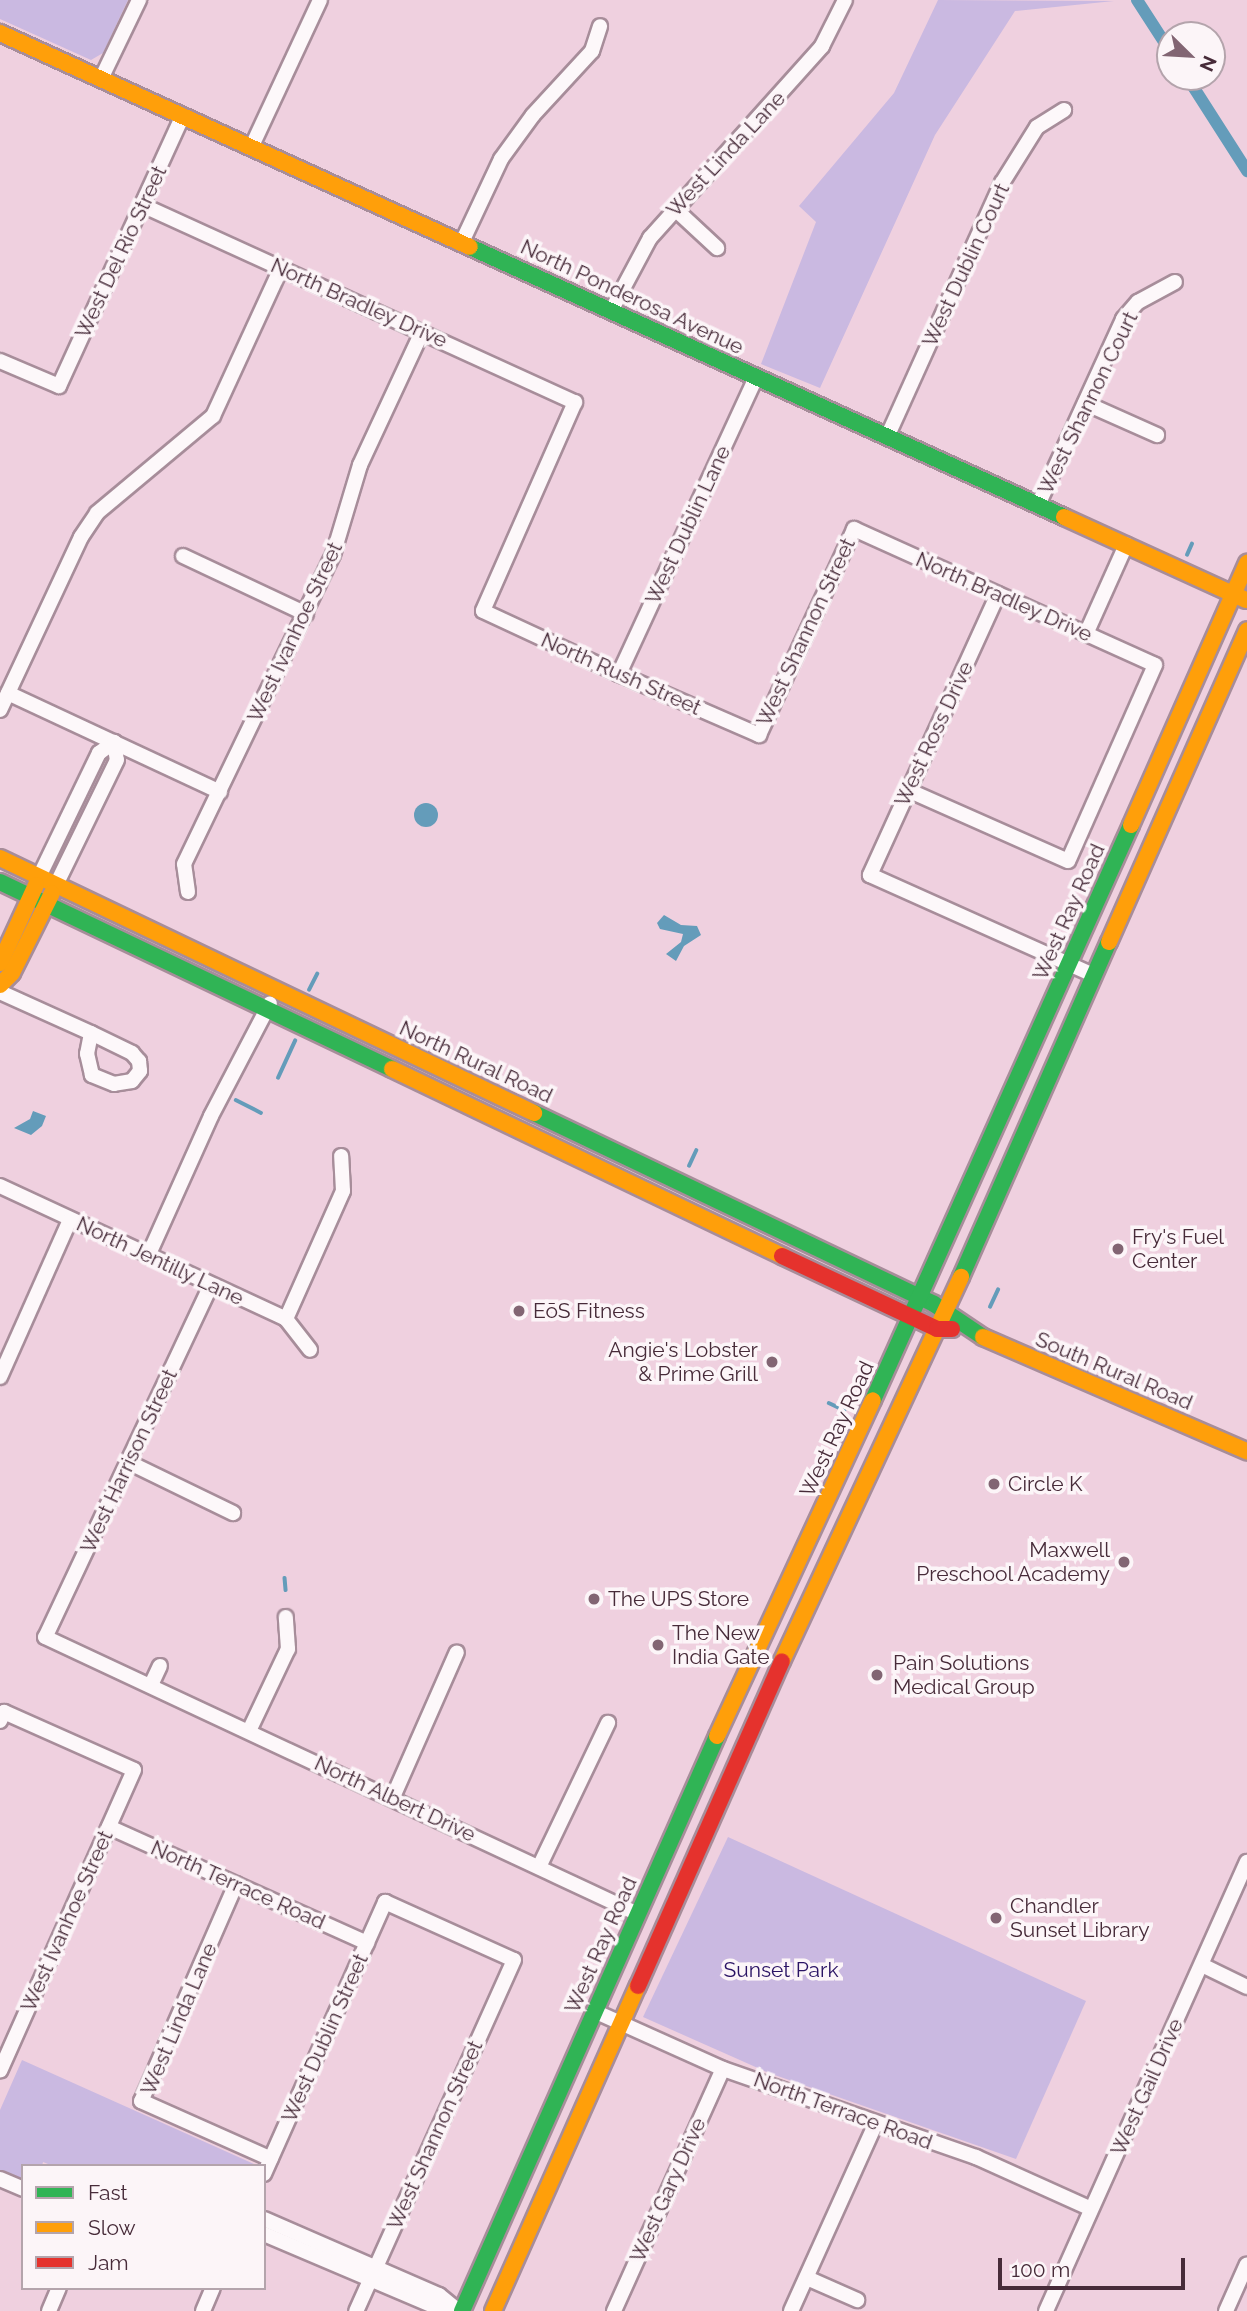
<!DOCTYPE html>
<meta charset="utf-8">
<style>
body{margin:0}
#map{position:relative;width:1247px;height:2311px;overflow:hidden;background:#efd0df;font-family:Raleway,sans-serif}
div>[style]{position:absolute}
.green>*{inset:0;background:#cab9e1}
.water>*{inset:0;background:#649cba}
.round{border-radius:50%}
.stream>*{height:3.5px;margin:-1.75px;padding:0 1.75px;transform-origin:1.75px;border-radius:1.75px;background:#649cba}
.canal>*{height:12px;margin:-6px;padding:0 6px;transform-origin:6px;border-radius:6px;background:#649cba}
.roads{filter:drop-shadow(2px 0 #a78d9a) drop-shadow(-2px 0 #a78d9a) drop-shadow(0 2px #a78d9a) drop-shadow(0 -2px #a78d9a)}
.street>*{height:14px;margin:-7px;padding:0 7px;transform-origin:7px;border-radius:7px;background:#fdf8fa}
.fast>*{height:16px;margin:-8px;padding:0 8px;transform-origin:8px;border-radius:8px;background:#30b455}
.slow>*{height:16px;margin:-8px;padding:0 8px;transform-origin:8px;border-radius:8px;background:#ff9f0a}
.jam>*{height:16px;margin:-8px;padding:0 8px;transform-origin:8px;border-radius:8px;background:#e5322d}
.dots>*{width:19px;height:19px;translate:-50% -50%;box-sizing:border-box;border:4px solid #fcf5f8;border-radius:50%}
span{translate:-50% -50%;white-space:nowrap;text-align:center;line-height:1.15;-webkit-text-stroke:7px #fcf5f8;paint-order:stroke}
.street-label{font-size:21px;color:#472b39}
.poi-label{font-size:21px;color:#472b39}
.left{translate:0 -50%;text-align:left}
.right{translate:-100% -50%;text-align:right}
.park-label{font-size:21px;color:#2a1364}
.legend{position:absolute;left:21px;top:2164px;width:245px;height:126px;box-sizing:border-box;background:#fcf5f8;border:2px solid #b4a4ac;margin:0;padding:9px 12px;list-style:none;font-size:21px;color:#472b39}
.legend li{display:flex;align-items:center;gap:14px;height:35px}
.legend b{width:35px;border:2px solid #b4a4ac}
.north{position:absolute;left:1156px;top:21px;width:70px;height:70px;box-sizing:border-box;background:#fcf5f8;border:2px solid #b4a4ac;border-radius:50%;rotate:114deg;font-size:19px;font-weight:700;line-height:28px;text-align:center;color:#472b39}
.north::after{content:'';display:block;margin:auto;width:24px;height:32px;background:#826573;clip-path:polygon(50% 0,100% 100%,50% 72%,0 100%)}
.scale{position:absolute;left:998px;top:2258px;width:187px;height:32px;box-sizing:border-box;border:4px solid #472b39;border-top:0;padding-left:9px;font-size:21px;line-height:24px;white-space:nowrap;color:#472b39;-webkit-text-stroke:5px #fcf5f8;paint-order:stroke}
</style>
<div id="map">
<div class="green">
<div style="clip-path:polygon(0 0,128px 0,103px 53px,91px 60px,0 19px)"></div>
<div style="clip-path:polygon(938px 0,1114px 1px,1015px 11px,935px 135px,820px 388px,761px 364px,816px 222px,799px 206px,894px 93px)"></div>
<div style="clip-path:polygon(728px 1837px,1086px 2001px,1016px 2159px,769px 2073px,643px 2017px)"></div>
<div style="clip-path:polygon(22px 2060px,254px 2164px,253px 2166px,53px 2166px,43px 2162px,42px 2166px,23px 2166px,23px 2181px,0 2171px,0 2110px)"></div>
</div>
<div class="water">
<div class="round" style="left:414px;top:803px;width:24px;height:24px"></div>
<div style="clip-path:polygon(664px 915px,681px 925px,697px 926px,701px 935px,684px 946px,676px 961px,666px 954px,681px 942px,683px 934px,660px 929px,657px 923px)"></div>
<div style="clip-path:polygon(33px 1111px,46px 1116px,42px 1126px,31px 1135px,14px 1128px,30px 1119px)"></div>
</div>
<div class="stream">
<div style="left:1187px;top:555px;width:12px;rotate:-66deg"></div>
<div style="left:309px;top:990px;width:18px;rotate:-63deg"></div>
<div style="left:278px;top:1078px;width:41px;rotate:-65.3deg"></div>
<div style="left:236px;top:1100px;width:28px;rotate:27deg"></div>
<div style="left:689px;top:1166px;width:17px;rotate:-65deg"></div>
<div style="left:990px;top:1307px;width:19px;rotate:-65deg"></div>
<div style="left:829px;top:1403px;width:17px;rotate:25deg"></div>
<div style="left:285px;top:1578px;width:12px;rotate:85deg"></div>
</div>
<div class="canal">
<div style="left:1137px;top:0;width:61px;rotate:57.1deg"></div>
<div style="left:1187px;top:77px;width:112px;rotate:57.4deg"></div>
</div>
<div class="roads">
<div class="street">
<div style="left:101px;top:79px;width:88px;rotate:-64.3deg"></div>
<div style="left:251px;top:148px;width:163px;rotate:-65deg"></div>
<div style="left:142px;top:205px;width:476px;rotate:24.5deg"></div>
<div style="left:575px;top:402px;width:228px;rotate:113.8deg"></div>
<div style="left:483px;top:611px;width:150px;rotate:24.9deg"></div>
<div style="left:619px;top:674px;width:153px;rotate:23.5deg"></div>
<div style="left:759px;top:735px;width:227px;rotate:-65.2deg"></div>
<div style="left:854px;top:529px;width:330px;rotate:24.3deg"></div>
<div style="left:1155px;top:665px;width:214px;rotate:113.9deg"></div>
<div style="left:1068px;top:861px;width:175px;rotate:-156.1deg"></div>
<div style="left:674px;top:208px;width:59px;rotate:42.9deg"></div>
<div style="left:462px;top:242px;width:92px;rotate:-64.8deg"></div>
<div style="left:501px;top:159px;width:54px;rotate:-54deg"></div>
<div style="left:533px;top:115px;width:87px;rotate:-47.3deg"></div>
<div style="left:592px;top:51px;width:26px;rotate:-72deg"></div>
<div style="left:611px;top:311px;width:83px;rotate:-61.9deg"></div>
<div style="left:650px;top:238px;width:258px;rotate:-48.1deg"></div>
<div style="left:822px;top:46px;width:51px;rotate:-63.4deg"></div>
<div style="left:0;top:361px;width:64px;rotate:23deg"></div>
<div style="left:59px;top:386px;width:296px;rotate:-65.4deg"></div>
<div style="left:1085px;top:403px;width:79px;rotate:24deg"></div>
<div style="left:888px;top:435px;width:277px;rotate:-65.7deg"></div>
<div style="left:1002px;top:183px;width:66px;rotate:-58deg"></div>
<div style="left:1037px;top:127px;width:32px;rotate:-32deg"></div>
<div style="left:1038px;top:505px;width:205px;rotate:-65.4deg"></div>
<div style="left:1123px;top:319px;width:23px;rotate:-49deg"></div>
<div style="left:1138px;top:302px;width:42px;rotate:-28.4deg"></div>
<div style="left:183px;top:556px;width:136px;rotate:25.2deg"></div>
<div style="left:998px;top:594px;width:309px;rotate:114.5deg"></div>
<div style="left:870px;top:875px;width:245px;rotate:24.1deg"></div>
<div style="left:1086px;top:634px;width:98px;rotate:-65.8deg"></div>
<div style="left:619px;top:674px;width:327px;rotate:-65.2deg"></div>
<div style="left:8px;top:693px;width:234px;rotate:25deg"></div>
<div style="left:0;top:710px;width:191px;rotate:-64.9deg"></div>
<div style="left:81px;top:537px;width:29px;rotate:-56deg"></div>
<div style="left:97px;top:513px;width:151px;rotate:-39.9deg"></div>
<div style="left:213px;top:416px;width:163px;rotate:-65.3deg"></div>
<div style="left:39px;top:877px;width:138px;rotate:-64.2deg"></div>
<div style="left:99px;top:753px;width:19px;rotate:-36deg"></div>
<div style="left:114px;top:742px;width:18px;rotate:81deg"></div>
<div style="left:117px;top:760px;width:139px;rotate:116deg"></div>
<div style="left:188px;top:892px;width:28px;rotate:-98deg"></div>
<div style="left:184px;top:864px;width:343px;rotate:-64.3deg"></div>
<div style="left:333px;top:555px;width:94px;rotate:-73.3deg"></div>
<div style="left:360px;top:465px;width:147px;rotate:-65deg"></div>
<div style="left:0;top:992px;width:100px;rotate:24.3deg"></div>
<div style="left:91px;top:1033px;width:46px;rotate:26deg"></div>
<div style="left:132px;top:1053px;width:11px;rotate:49deg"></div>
<div style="left:139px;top:1061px;width:10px;rotate:84deg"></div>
<div style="left:140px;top:1071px;width:13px;rotate:129deg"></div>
<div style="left:132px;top:1081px;width:18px;rotate:171deg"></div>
<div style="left:114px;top:1084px;width:24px;rotate:-158deg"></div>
<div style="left:92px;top:1075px;width:22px;rotate:-103deg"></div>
<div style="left:87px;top:1054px;width:21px;rotate:-79deg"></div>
<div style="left:0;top:1186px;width:315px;rotate:24.9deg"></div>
<div style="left:286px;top:1319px;width:39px;rotate:52deg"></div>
<div style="left:149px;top:1254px;width:151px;rotate:-65.8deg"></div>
<div style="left:211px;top:1116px;width:127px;rotate:-62.4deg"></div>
<div style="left:211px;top:1285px;width:389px;rotate:115.2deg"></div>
<div style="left:45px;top:1637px;width:655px;rotate:25.04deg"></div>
<div style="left:286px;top:1319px;width:140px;rotate:-66deg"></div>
<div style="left:343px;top:1191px;width:35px;rotate:-93deg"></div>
<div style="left:0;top:1377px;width:172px;rotate:-66deg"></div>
<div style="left:128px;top:1462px;width:117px;rotate:25.9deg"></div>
<div style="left:151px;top:1685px;width:21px;rotate:-65deg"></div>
<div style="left:0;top:1721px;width:10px;rotate:-66deg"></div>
<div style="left:4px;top:1712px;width:142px;rotate:24deg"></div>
<div style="left:134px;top:1770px;width:329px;rotate:114deg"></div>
<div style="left:249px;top:1731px;width:91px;rotate:-64.6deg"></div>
<div style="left:288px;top:1649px;width:32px;rotate:-94deg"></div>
<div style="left:393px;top:1797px;width:158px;rotate:-66.2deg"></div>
<div style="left:109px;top:1827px;width:283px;rotate:24.2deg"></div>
<div style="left:539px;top:1867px;width:160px;rotate:-64.4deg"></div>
<div style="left:236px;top:1884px;width:237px;rotate:113.6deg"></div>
<div style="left:141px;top:2101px;width:142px;rotate:24deg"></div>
<div style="left:1202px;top:1965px;width:50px;rotate:26.1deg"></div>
<div style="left:594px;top:2011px;width:141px;rotate:24.2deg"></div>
<div style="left:723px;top:2069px;width:268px;rotate:19.2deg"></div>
<div style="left:976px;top:2157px;width:126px;rotate:24.3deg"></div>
<div style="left:264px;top:2174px;width:298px;rotate:-66deg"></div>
<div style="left:385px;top:1902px;width:141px;rotate:24.2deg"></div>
<div style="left:514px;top:1960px;width:385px;rotate:114.2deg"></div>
<div style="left:0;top:2179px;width:25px;rotate:23deg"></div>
<div style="left:264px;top:2219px;width:191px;rotate:23.5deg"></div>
<div style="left:439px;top:2295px;width:26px;rotate:39deg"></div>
<div style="left:264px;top:2234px;width:197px;rotate:23deg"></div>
<div style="left:807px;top:2278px;width:55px;rotate:23.7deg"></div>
<div style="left:49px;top:2311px;width:25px;rotate:-67deg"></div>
<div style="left:203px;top:2311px;width:25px;rotate:-67deg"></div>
<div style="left:614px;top:2311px;width:265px;rotate:-65.8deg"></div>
<div style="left:791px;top:2311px;width:204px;rotate:-65.7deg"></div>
<div style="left:1046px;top:2311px;width:492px;rotate:-65.9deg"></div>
<div style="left:1226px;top:2311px;width:51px;rotate:-65.9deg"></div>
</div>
<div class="fast">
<div style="left:470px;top:247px;width:652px;rotate:24.44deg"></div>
<div style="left:0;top:882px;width:434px;rotate:25.5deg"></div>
<div style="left:534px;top:1113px;width:443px;rotate:25.5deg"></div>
<div style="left:934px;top:1304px;width:59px;rotate:34deg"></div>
<div style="left:961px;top:1277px;width:366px;rotate:-66.2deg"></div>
<div style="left:873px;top:1400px;width:630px;rotate:-65.83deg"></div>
<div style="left:462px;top:2311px;width:629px;rotate:-66.08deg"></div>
</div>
<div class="slow">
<div style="left:0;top:33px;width:516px;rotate:24.48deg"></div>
<div style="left:1064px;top:517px;width:200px;rotate:24.5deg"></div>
<div style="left:1131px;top:825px;width:287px;rotate:-66.1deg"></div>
<div style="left:0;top:858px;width:592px;rotate:25.53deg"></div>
<div style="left:1109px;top:942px;width:341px;rotate:-66.1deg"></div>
<div style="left:0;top:963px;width:86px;rotate:-65.2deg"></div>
<div style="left:0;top:985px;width:17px;rotate:-45deg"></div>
<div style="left:12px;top:973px;width:89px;rotate:-63.4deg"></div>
<div style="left:392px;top:1069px;width:433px;rotate:25.6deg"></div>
<div style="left:983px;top:1337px;width:288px;rotate:23.4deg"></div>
<div style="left:782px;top:1661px;width:424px;rotate:-65deg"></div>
<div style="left:717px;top:1736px;width:370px;rotate:-65.1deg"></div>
<div style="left:493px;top:2311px;width:356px;rotate:-66deg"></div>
</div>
<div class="jam">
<div style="left:782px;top:1256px;width:171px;rotate:25.2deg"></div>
<div style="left:937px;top:1329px;width:15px"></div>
<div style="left:638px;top:1986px;width:355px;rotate:-66.1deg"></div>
</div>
</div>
<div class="dots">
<div style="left:1118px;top:1249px;background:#826573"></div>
<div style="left:519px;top:1311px;background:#826573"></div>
<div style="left:772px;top:1362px;background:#826573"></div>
<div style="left:994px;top:1484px;background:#826573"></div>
<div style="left:1124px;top:1562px;background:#826573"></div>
<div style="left:594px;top:1599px;background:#826573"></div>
<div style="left:658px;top:1645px;background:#826573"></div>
<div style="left:877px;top:1675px;background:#826573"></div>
<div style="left:996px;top:1918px;background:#826573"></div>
</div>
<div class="street-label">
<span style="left:726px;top:154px;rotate:-47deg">West Linda Lane</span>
<span style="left:121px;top:252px;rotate:-65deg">West Del Rio Street</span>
<span style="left:966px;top:265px;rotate:-65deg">West Dublin Court</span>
<span style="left:632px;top:297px;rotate:25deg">North Ponderosa Avenue</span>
<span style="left:359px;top:303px;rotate:24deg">North Bradley Drive</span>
<span style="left:1088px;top:403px;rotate:-64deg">West Shannon Court</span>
<span style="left:688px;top:525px;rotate:-65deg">West Dublin Lane</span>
<span style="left:1004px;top:597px;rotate:24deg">North Bradley Drive</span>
<span style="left:295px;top:632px;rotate:-65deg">West Ivanhoe Street</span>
<span style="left:806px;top:632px;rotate:-65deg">West Shannon Street</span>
<span style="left:621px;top:674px;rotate:24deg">North Rush Street</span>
<span style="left:934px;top:734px;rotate:-65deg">West Ross Drive</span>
<span style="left:1069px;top:912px;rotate:-66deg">West Ray Road</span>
<span style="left:476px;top:1062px;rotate:25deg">North Rural Road</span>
<span style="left:160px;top:1261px;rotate:25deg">North Jentilly Lane</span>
<span style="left:1114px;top:1371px;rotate:23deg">South Rural Road</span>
<span style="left:837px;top:1429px;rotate:-65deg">West Ray Road</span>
<span style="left:129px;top:1461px;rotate:-65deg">West Harrison Street</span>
<span style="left:395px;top:1799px;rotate:25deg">North Albert Drive</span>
<span style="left:238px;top:1885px;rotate:24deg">North Terrace Road</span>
<span style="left:67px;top:1921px;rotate:-66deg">West Ivanhoe Street</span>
<span style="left:601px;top:1945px;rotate:-66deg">West Ray Road</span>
<span style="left:179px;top:2019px;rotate:-67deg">West Linda Lane</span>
<span style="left:325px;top:2038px;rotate:-66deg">West Dublin Street</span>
<span style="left:1147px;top:2087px;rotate:-66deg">West Gail Drive</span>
<span style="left:843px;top:2111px;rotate:20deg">North Terrace Road</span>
<span style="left:435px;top:2135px;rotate:-66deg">West Shannon Street</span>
<span style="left:668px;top:2190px;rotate:-66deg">West Gary Drive</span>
</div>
<div class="poi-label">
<span class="left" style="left:1132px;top:1249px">Fry's Fuel<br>Center</span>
<span class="left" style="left:533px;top:1311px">EōS Fitness</span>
<span class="right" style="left:758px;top:1362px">Angie's Lobster<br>&amp; Prime Grill</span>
<span class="left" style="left:1008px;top:1484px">Circle K</span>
<span class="right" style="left:1110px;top:1562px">Maxwell<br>Preschool Academy</span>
<span class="left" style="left:608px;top:1599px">The UPS Store</span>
<span class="left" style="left:672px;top:1645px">The New<br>India Gate</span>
<span class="left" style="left:893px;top:1675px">Pain Solutions<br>Medical Group</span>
<span class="left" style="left:1010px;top:1918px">Chandler<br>Sunset Library</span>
</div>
<div class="park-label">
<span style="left:781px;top:1970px">Sunset Park</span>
</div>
<ul class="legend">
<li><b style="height:9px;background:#30b455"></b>Fast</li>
<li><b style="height:9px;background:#ff9f0a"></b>Slow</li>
<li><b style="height:9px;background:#e5322d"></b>Jam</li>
</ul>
<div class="north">N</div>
<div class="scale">100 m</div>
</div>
